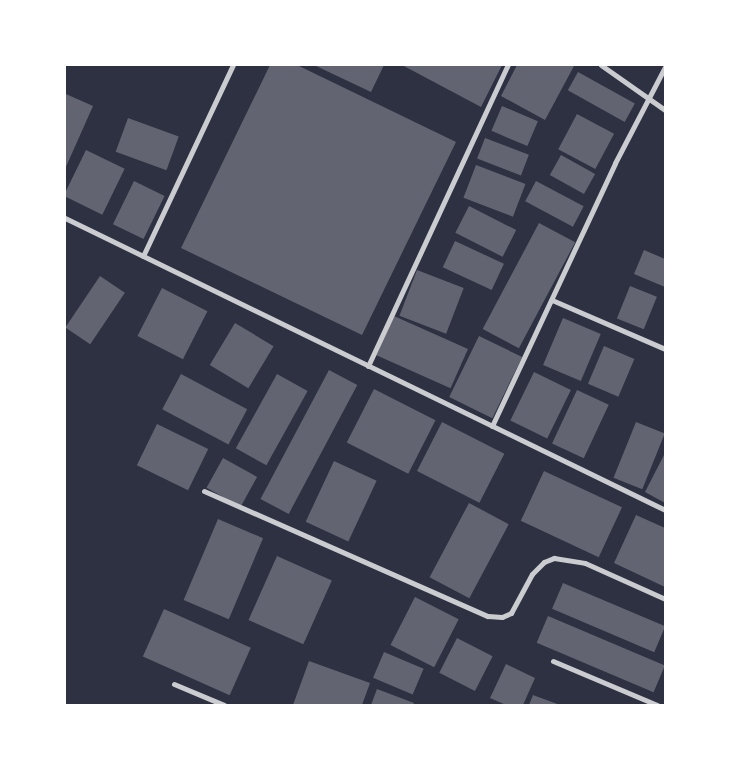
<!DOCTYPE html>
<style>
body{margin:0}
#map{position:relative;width:730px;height:770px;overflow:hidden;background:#2d3142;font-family:"DejaVu Sans",sans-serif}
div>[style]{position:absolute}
.building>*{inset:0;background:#626471;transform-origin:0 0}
.minor>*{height:5px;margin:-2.5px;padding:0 2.5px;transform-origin:2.5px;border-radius:2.5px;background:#caccd0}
span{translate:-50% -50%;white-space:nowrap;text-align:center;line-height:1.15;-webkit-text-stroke:4px #fff;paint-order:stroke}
.frame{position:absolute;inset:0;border:66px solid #fff;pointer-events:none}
</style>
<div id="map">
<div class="building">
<div style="clip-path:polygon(270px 65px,297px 65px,456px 142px,362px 335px,181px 248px)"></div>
<div style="clip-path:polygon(314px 65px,384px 65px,371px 92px)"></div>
<div style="clip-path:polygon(402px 65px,502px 65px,481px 107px)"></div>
<div style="clip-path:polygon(517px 65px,574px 66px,545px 120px,501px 96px)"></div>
<div style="left:578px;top:72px;width:65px;height:21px;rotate:29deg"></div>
<div style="clip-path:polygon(66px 94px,93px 106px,65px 169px,65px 97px)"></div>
<div style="left:502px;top:106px;width:39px;height:27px;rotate:23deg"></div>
<div style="left:577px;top:114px;width:42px;height:40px;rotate:28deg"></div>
<div style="left:128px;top:118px;width:54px;height:36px;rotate:20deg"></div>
<div style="left:485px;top:138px;width:47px;height:22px;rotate:21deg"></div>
<div style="left:86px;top:150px;width:43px;height:51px;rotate:26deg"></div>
<div style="left:561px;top:155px;width:39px;height:23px;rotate:29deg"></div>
<div style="left:476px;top:165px;width:53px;height:35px;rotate:21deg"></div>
<div style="left:134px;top:181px;width:34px;height:48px;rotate:26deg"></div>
<div style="left:536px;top:181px;width:54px;height:23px;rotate:28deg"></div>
<div style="left:469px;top:206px;width:53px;height:30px;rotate:27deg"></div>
<div style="left:539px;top:223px;width:41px;height:120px;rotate:28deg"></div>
<div style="left:455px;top:241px;width:54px;height:29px;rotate:25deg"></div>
<div style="clip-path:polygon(644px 250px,665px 259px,665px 287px,634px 274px)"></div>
<div style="left:417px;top:270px;width:50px;height:49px;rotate:21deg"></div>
<div style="left:100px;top:276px;width:30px;height:62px;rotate:34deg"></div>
<div style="left:630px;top:286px;width:29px;height:35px;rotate:22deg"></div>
<div style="left:162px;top:288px;width:51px;height:54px;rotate:27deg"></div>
<div style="left:394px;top:316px;width:81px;height:43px;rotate:24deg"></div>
<div style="left:563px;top:318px;width:41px;height:51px;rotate:23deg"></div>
<div style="left:235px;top:323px;width:45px;height:49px;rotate:31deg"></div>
<div style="left:479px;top:336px;width:48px;height:68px;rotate:26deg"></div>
<div style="left:604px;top:346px;width:33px;height:41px;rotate:23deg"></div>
<div style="left:329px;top:370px;width:32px;height:146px;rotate:28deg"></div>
<div style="left:534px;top:372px;width:41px;height:54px;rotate:26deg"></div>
<div style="left:181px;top:374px;width:75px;height:40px;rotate:28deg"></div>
<div style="left:277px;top:374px;width:35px;height:85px;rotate:29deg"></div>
<div style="left:374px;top:389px;width:69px;height:60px;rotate:27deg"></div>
<div style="left:577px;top:390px;width:35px;height:59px;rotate:25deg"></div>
<div style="left:442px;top:422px;width:70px;height:55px;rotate:27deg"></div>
<div style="left:636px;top:422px;width:31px;height:60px;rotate:22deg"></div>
<div style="left:157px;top:424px;width:57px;height:46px;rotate:26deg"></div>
<div style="clip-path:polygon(665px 453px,665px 503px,645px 492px)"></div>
<div style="left:223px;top:458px;width:39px;height:34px;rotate:29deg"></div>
<div style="left:334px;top:461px;width:47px;height:67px;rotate:25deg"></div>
<div style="left:544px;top:471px;width:86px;height:55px;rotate:25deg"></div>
<div style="left:469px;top:503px;width:45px;height:84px;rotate:28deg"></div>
<div style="clip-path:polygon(636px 515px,665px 528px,665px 587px,614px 563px)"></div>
<div style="left:218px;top:519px;width:49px;height:88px;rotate:23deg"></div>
<div style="left:277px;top:556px;width:60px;height:70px;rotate:24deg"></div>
<div style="left:563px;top:583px;width:111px;height:28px;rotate:23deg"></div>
<div style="left:415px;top:597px;width:49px;height:54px;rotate:27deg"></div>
<div style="left:164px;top:609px;width:95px;height:52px;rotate:24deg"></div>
<div style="left:548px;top:616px;width:127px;height:29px;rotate:23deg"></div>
<div style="left:457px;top:638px;width:40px;height:39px;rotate:27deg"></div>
<div style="left:384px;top:652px;width:43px;height:28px;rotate:23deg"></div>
<div style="clip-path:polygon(309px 661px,370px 683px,362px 705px,293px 705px)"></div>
<div style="clip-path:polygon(506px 664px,535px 678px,523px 705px,506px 705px,490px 698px)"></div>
<div style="clip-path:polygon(377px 689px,414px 703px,413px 705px,371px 705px)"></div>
<div style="clip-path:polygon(533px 695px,560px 705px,529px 705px)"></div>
</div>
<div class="minor">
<div style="left:601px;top:65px;width:78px;rotate:35.1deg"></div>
<div style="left:65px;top:218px;width:667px;rotate:25.95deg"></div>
<div style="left:143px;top:256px;width:211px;rotate:-64.8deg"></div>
<div style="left:552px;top:300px;width:123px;rotate:23.4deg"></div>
<div style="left:368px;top:366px;width:332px;rotate:-65.1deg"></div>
<div style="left:492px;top:426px;width:290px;rotate:-64.9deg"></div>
<div style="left:615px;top:163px;width:108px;rotate:-62.5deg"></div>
<div style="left:204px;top:491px;width:310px;rotate:23.8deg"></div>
<div style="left:488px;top:616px;width:14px;rotate:4deg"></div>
<div style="left:502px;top:617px;width:10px;rotate:-24deg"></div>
<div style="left:511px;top:613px;width:44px;rotate:-61.7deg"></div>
<div style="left:532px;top:574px;width:17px;rotate:-45deg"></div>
<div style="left:544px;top:562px;width:11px;rotate:-22deg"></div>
<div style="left:554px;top:558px;width:31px;rotate:9deg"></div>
<div style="left:585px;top:563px;width:88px;rotate:24.2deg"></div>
<div style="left:553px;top:661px;width:113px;rotate:22.9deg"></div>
<div style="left:174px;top:684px;width:54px;rotate:22.8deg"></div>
</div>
<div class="frame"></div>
</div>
